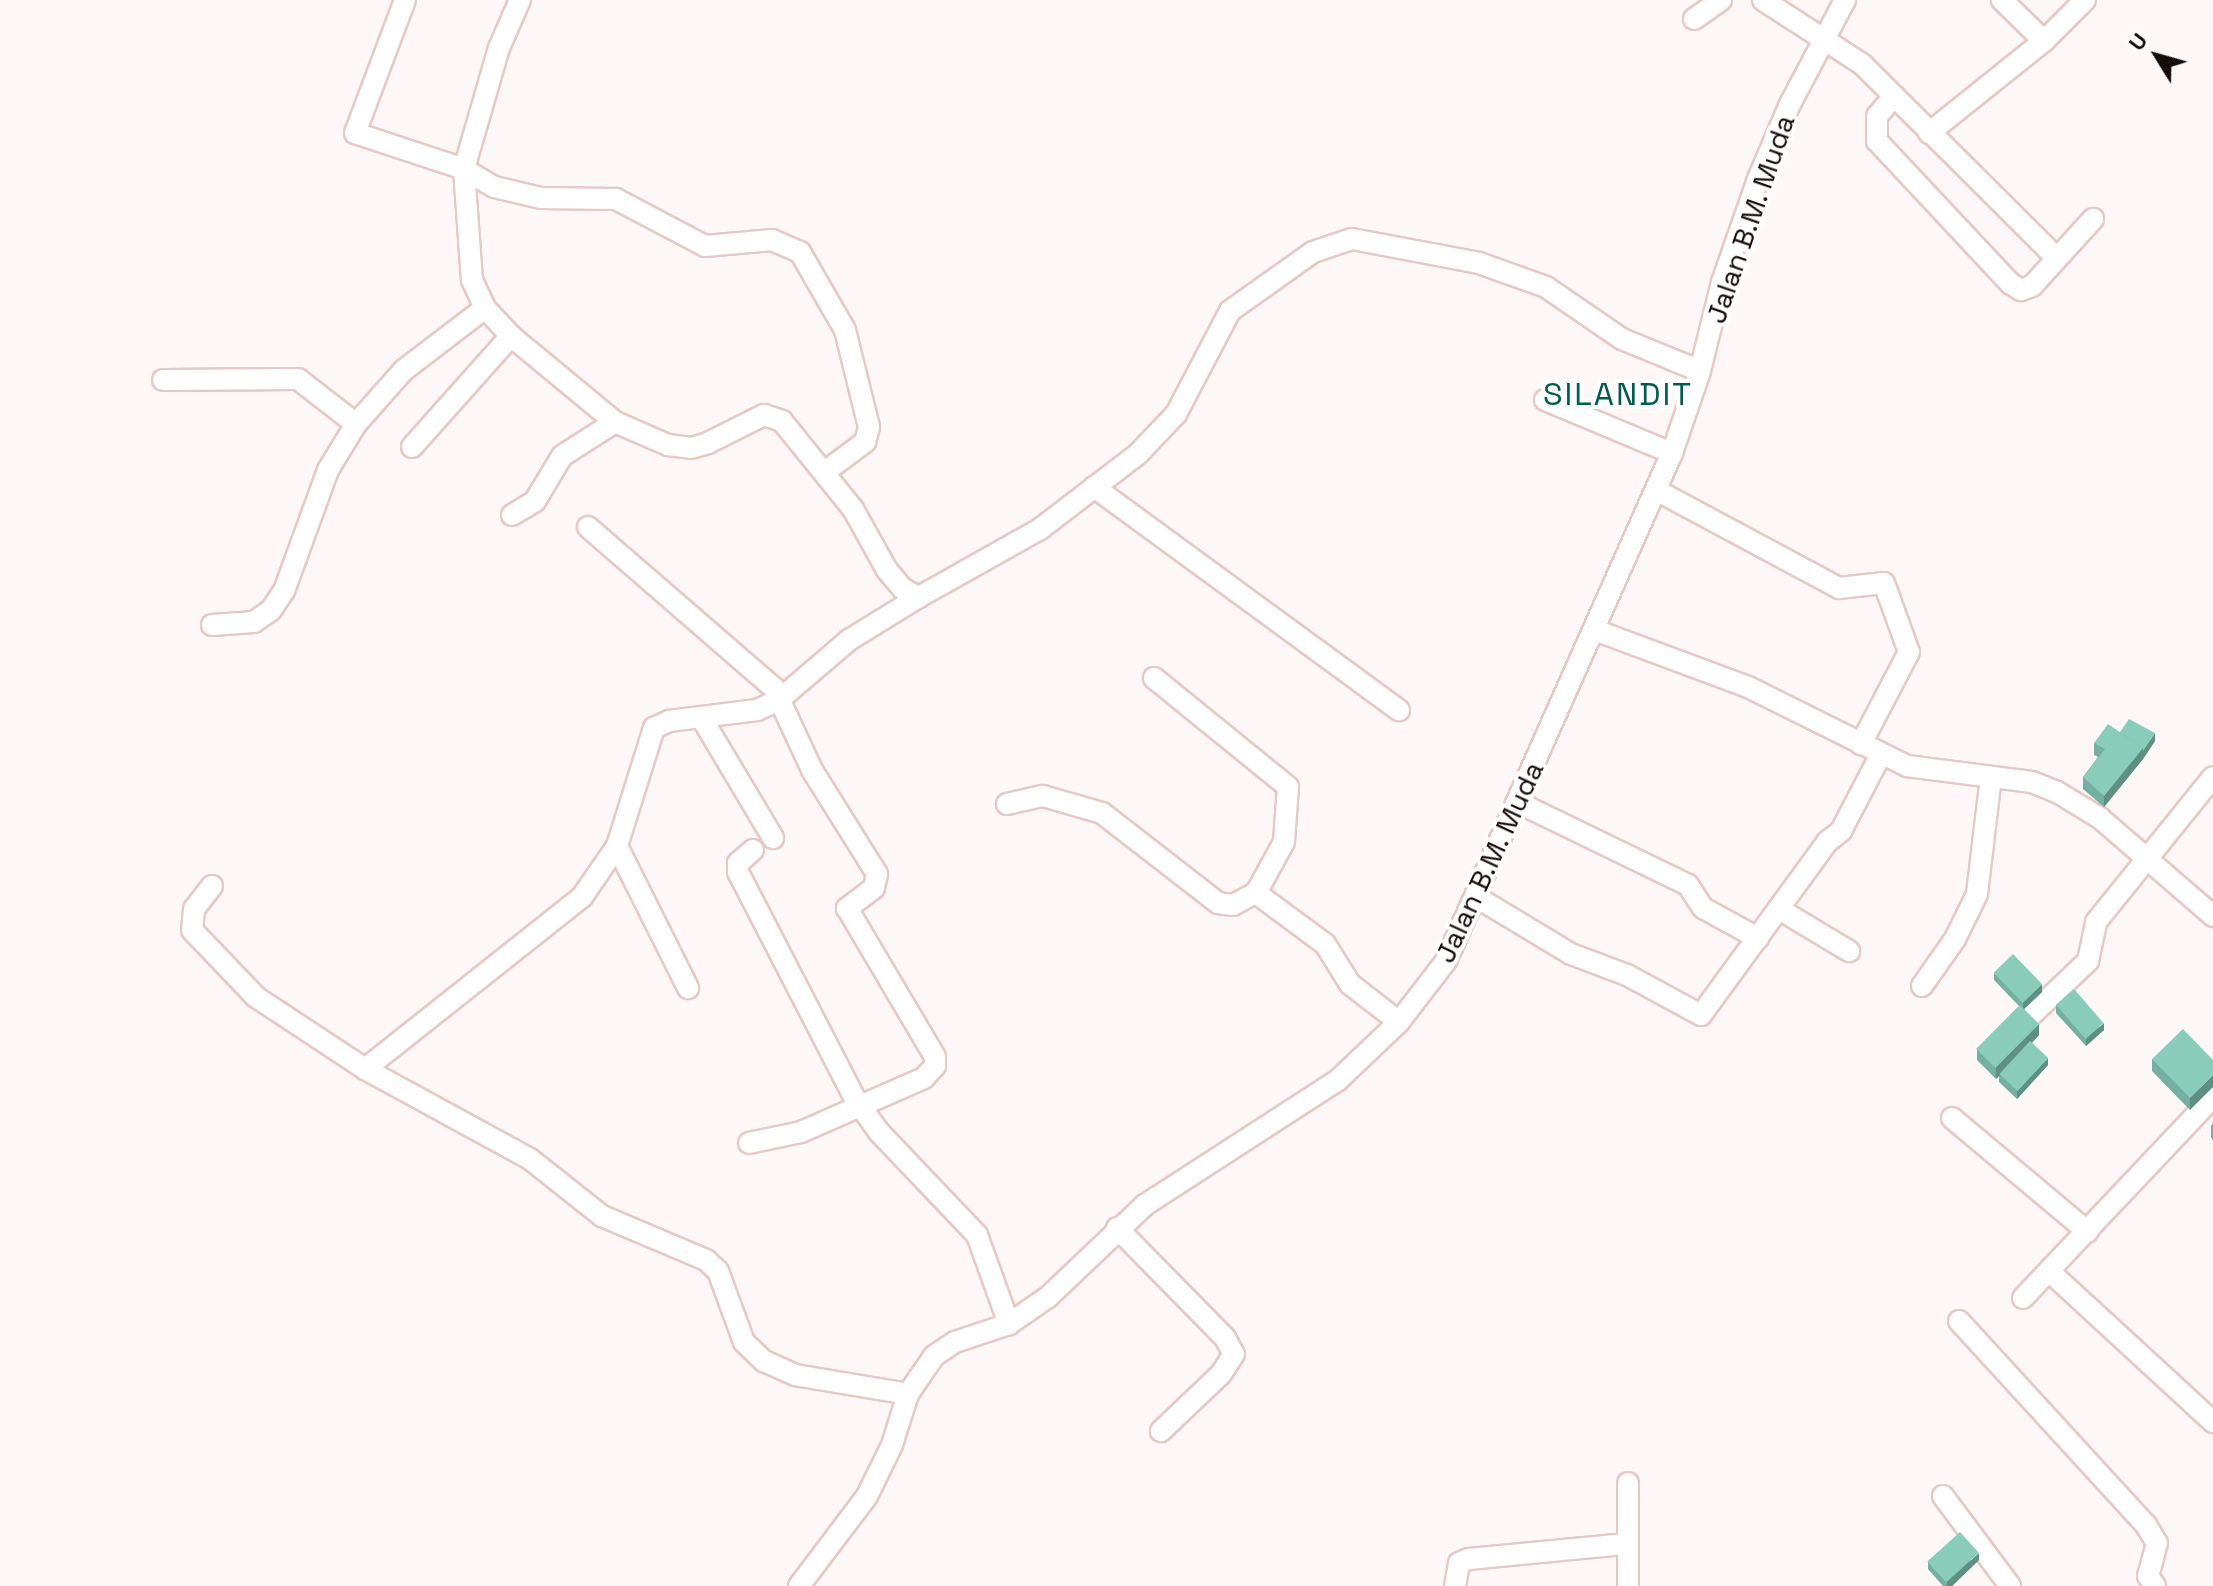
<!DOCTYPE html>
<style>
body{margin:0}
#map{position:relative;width:2213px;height:1586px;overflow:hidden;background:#fdf8f7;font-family:"Space Grotesk",sans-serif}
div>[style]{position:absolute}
.roads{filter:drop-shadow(2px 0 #e4cac7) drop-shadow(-2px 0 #e4cac7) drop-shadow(0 2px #e4cac7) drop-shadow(0 -2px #e4cac7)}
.minor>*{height:20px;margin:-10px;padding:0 10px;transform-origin:10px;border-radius:10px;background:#fff}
.wall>*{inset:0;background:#75af9f}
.shaded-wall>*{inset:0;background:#5f8f82}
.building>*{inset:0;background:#88ccb9;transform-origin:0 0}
span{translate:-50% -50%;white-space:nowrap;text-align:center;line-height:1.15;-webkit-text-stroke:8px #fff;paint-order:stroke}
.street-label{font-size:28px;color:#140b0a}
.quarter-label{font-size:32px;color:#005b4a;letter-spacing:2px}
.north{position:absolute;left:2117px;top:16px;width:80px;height:80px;-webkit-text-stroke:6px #fff;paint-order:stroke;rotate:307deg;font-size:22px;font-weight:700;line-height:32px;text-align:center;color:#140b0a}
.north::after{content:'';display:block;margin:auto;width:28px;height:36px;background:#140b0a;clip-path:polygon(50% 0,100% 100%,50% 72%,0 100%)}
</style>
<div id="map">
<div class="roads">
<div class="minor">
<div style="left:405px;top:0;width:142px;rotate:110.6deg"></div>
<div style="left:355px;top:133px;width:115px;rotate:18.3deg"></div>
<div style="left:464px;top:169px;width:126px;rotate:-73.9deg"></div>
<div style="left:499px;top:48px;width:52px;rotate:-66.4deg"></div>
<div style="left:1763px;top:0;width:118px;rotate:32.9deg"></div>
<div style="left:1862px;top:64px;width:275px;rotate:44.9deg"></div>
<div style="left:1694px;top:19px;width:33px;rotate:-35deg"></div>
<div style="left:2044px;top:41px;width:58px;rotate:-45deg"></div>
<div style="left:1894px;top:96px;width:26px;rotate:130deg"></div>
<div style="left:1877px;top:116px;width:25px;rotate:90deg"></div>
<div style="left:1877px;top:141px;width:196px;rotate:46.9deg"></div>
<div style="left:2011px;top:284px;width:12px;rotate:31deg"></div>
<div style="left:2021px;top:290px;width:12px;rotate:-20deg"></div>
<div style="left:2032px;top:286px;width:91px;rotate:-47.7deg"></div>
<div style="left:1929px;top:133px;width:147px;rotate:-38.7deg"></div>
<div style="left:2044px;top:41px;width:59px;rotate:-135.7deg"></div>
<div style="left:163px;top:380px;width:135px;rotate:-0.4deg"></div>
<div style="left:298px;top:379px;width:73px;rotate:37.8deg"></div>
<div style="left:356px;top:424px;width:72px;rotate:-48.4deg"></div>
<div style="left:404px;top:370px;width:102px;rotate:-37.4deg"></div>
<div style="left:1545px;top:400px;width:138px;rotate:22.7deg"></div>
<div style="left:412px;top:447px;width:149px;rotate:-48.3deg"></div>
<div style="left:826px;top:471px;width:49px;rotate:-36.6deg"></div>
<div style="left:865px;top:442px;width:16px;rotate:-75deg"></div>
<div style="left:869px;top:427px;width:100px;rotate:-103.9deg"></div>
<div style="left:845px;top:330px;width:90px;rotate:-120deg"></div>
<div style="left:800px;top:252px;width:30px;rotate:-157deg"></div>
<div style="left:772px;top:240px;width:67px;rotate:174.9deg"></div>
<div style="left:705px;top:246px;width:101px;rotate:-152.2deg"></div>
<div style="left:616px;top:199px;width:75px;rotate:-179.2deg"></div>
<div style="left:541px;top:198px;width:48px;rotate:-166.8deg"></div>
<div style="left:494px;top:187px;width:35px;rotate:-149deg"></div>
<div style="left:464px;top:169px;width:111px;rotate:85.9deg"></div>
<div style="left:472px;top:280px;width:31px;rotate:65deg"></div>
<div style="left:485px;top:308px;width:38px;rotate:47deg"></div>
<div style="left:511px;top:336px;width:135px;rotate:39.6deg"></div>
<div style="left:615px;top:422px;width:58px;rotate:23.5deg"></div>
<div style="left:668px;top:445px;width:23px;rotate:7deg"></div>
<div style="left:691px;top:448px;width:18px;rotate:-16deg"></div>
<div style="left:708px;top:443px;width:63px;rotate:-26.6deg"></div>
<div style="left:764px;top:415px;width:19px;rotate:18deg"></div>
<div style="left:782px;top:421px;width:113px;rotate:51.1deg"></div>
<div style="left:853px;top:509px;width:70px;rotate:60.9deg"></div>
<div style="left:887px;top:570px;width:25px;rotate:50deg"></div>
<div style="left:903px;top:589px;width:18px;rotate:27deg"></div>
<div style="left:919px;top:597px;width:139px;rotate:-29.3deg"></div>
<div style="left:1040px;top:529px;width:123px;rotate:-37.4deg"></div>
<div style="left:1138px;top:454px;width:55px;rotate:-46.5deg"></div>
<div style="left:1176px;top:414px;width:116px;rotate:-62.3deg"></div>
<div style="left:1230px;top:311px;width:102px;rotate:-35.4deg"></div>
<div style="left:1313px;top:252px;width:41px;rotate:-18.4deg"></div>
<div style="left:1352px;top:239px;width:129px;rotate:10.7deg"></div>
<div style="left:1479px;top:263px;width:71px;rotate:19.7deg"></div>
<div style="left:1546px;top:287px;width:92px;rotate:34.4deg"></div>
<div style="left:1622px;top:339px;width:84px;rotate:22.3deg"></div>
<div style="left:1094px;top:487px;width:378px;rotate:36.2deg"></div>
<div style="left:1656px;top:490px;width:208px;rotate:28.2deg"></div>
<div style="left:1839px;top:588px;width:45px;rotate:-6.3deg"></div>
<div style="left:1884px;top:583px;width:73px;rotate:70.1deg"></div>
<div style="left:1909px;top:652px;width:104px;rotate:117.6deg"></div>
<div style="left:512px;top:515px;width:27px;rotate:-31deg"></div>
<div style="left:535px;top:501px;width:52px;rotate:-59deg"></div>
<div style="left:562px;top:456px;width:63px;rotate:-32.7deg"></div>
<div style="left:588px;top:527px;width:246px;rotate:40.9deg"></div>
<div style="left:774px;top:688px;width:90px;rotate:65.1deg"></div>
<div style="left:812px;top:770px;width:123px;rotate:58deg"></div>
<div style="left:877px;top:874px;width:14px;rotate:102deg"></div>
<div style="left:874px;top:888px;width:34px;rotate:143deg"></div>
<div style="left:847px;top:908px;width:173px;rotate:59.4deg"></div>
<div style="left:935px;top:1057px;width:9px;rotate:90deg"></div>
<div style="left:935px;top:1066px;width:16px;rotate:133deg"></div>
<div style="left:924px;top:1078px;width:134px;rotate:156.3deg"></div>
<div style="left:801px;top:1132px;width:53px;rotate:168.1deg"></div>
<div style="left:212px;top:625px;width:42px;rotate:-4.1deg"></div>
<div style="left:254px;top:622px;width:21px;rotate:-35deg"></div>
<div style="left:271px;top:610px;width:23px;rotate:-56deg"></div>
<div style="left:284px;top:591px;width:129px;rotate:-70deg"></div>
<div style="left:328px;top:470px;width:54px;rotate:-58.7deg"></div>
<div style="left:1595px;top:630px;width:163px;rotate:20.4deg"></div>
<div style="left:1748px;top:687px;width:178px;rotate:26.4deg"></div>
<div style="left:1907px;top:766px;width:126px;rotate:7.3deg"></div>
<div style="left:2032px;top:782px;width:27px;rotate:22deg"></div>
<div style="left:2057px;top:792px;width:50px;rotate:31.2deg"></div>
<div style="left:2100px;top:818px;width:150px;rotate:40.9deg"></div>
<div style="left:1154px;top:678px;width:173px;rotate:39.1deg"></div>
<div style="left:1288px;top:787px;width:55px;rotate:94.2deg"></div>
<div style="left:1284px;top:842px;width:58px;rotate:118.8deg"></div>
<div style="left:701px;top:717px;width:141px;rotate:59.2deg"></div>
<div style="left:1519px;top:803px;width:188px;rotate:25.9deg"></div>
<div style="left:1688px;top:885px;width:27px;rotate:57deg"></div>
<div style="left:1703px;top:908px;width:63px;rotate:28.6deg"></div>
<div style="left:1007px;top:804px;width:37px;rotate:-13deg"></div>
<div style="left:1043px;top:796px;width:61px;rotate:16.1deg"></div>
<div style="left:1102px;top:813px;width:147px;rotate:37.8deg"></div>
<div style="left:1218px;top:903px;width:15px;rotate:8deg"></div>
<div style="left:1233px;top:905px;width:26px;rotate:-28deg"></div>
<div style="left:1256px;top:893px;width:86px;rotate:36.5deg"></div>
<div style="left:1325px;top:944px;width:47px;rotate:58deg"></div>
<div style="left:1350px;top:984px;width:62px;rotate:37.8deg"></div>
<div style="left:617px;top:846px;width:159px;rotate:63.4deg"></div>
<div style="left:753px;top:850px;width:20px;rotate:139deg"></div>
<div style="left:738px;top:863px;width:9px;rotate:90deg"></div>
<div style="left:738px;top:872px;width:253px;rotate:62.7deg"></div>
<div style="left:854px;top:1097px;width:43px;rotate:54.5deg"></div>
<div style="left:879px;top:1132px;width:142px;rotate:46.4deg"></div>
<div style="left:977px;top:1235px;width:95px;rotate:70.2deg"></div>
<div style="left:212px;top:886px;width:29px;rotate:128deg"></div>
<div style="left:194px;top:909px;width:21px;rotate:95deg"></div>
<div style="left:192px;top:930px;width:93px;rotate:46.3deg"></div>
<div style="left:256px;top:997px;width:131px;rotate:33.4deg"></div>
<div style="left:365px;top:1069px;width:188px;rotate:28.6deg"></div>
<div style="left:530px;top:1159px;width:92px;rotate:38.4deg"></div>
<div style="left:602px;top:1216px;width:113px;rotate:22.9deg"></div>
<div style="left:706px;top:1260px;width:16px;rotate:43deg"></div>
<div style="left:718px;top:1271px;width:76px;rotate:69.9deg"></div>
<div style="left:744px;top:1342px;width:28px;rotate:44deg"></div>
<div style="left:764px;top:1361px;width:34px;rotate:24deg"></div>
<div style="left:795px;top:1375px;width:115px;rotate:9.5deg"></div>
<div style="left:1478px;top:898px;width:109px;rotate:31.1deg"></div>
<div style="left:1571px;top:954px;width:60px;rotate:20.6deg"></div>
<div style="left:1627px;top:975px;width:84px;rotate:28.4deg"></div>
<div style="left:1701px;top:1015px;width:214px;rotate:-53.9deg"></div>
<div style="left:1827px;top:842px;width:18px;rotate:-38deg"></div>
<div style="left:1841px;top:831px;width:87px;rotate:-62.5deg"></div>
<div style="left:1779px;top:909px;width:82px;rotate:31deg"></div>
<div style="left:1922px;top:986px;width:57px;rotate:-54.9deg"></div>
<div style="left:1955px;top:939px;width:50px;rotate:-63.9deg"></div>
<div style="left:1977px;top:894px;width:118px;rotate:-83.2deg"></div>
<div style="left:2026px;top:1020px;width:86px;rotate:-43.6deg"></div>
<div style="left:2088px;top:961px;width:40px;rotate:-78deg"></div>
<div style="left:2096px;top:922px;width:186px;rotate:-51.1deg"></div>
<div style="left:365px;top:1069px;width:277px;rotate:-38.4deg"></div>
<div style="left:582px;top:897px;width:62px;rotate:-55.5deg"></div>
<div style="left:617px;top:846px;width:124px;rotate:-72.6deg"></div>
<div style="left:654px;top:728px;width:17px;rotate:-25deg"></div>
<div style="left:669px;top:721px;width:89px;rotate:-7.1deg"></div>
<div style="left:757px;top:710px;width:24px;rotate:-24deg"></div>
<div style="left:779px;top:700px;width:92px;rotate:-40.6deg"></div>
<div style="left:849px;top:640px;width:82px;rotate:-31.6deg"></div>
<div style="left:1952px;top:1118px;width:177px;rotate:40deg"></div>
<div style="left:1117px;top:1228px;width:154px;rotate:45.5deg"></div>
<div style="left:1225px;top:1338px;width:18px;rotate:61deg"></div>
<div style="left:1234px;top:1354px;width:24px;rotate:123deg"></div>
<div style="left:1221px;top:1374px;width:83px;rotate:136.5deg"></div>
<div style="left:2050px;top:1272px;width:222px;rotate:42.6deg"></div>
<div style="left:2023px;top:1298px;width:277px;rotate:-46.6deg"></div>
<div style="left:1959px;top:1321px;width:277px;rotate:47.5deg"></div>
<div style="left:2146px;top:1525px;width:21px;rotate:59deg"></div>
<div style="left:2157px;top:1543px;width:34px;rotate:105deg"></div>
<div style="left:2148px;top:1576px;width:12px;rotate:55deg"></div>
<div style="left:1943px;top:1496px;width:112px;rotate:53.3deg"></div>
<div style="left:799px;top:1586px;width:113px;rotate:-52.9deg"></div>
<div style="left:867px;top:1496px;width:57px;rotate:-63.9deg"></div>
<div style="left:892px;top:1445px;width:53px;rotate:-72.6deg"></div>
<div style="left:908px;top:1394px;width:46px;rotate:-55.6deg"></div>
<div style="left:934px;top:1356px;width:25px;rotate:-34deg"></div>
<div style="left:955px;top:1342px;width:57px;rotate:-18.4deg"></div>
<div style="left:1009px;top:1324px;width:47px;rotate:-34.7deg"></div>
<div style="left:1048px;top:1297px;width:134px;rotate:-43.5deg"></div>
<div style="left:1145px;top:1205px;width:229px;rotate:-32.9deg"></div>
<div style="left:1337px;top:1081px;width:86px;rotate:-43.6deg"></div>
<div style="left:1399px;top:1022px;width:77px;rotate:-52.4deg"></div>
<div style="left:1446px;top:961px;width:556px;rotate:-66.02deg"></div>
<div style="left:1672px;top:453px;width:87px;rotate:-71.1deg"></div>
<div style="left:1700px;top:371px;width:92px;rotate:-76.1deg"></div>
<div style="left:1722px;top:282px;width:109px;rotate:-70.7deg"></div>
<div style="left:1758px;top:179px;width:82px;rotate:-66.9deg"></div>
<div style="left:1790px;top:104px;width:118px;rotate:-62.1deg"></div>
<div style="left:1455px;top:1586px;width:23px;rotate:-80deg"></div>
<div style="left:1459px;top:1563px;width:11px;rotate:-22deg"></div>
<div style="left:1469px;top:1559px;width:158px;rotate:-5.5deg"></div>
<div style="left:1628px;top:1586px;width:103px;rotate:-90deg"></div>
</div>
</div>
<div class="wall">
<div style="clip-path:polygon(2120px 732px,2155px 741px,2143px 759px,2104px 807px,2083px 789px,2083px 777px,2098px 757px,2094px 755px,2094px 743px)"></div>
<div style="clip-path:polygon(1994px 973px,2042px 992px,2024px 1009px,2039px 1035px,2032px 1043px,2048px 1065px,2017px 1099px,1999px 1082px,1999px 1076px,1996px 1079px,1977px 1060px,1977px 1049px,2019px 1006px,1994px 980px)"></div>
<div style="clip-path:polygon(2056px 1005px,2104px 1030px,2086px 1046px,2056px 1013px)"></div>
<div style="clip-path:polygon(2152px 1059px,2213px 1060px,2190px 1110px,2152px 1071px)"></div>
<div style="clip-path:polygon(2213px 1123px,2213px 1140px,2211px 1137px,2211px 1126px)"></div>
<div style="clip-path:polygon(1979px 1560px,1952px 1586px,1943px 1586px,1928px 1569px,1928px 1562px)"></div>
</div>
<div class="shaded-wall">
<div style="clip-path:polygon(2155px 733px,2155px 741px,2143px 759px,2143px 751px)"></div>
<div style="clip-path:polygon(2143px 748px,2143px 759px,2104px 807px,2104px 796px)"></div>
<div style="clip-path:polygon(2042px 984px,2042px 992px,2023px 1010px,2023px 1002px)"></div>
<div style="clip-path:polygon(2104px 1023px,2104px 1030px,2086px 1046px,2086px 1039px)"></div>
<div style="clip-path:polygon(2039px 1024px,2039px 1035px,1996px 1079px,1996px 1067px)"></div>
<div style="clip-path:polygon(2048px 1058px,2048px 1065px,2017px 1099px,2017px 1091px)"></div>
<div style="clip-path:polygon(2213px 1075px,2213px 1087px,2190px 1110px,2190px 1098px)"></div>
<div style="clip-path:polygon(1979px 1553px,1979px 1560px,1952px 1586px,1947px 1586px,1947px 1582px)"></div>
</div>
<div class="building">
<div style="clip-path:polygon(2129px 719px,2155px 733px,2143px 751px,2143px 748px,2120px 732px)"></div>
<div style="clip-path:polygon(2108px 724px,2143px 748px,2104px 796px,2083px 777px,2105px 749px,2094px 743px)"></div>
<div style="left:2013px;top:954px;width:42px;height:27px;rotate:46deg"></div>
<div style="left:2074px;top:989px;width:45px;height:24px;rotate:49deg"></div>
<div style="left:2020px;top:1005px;width:27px;height:62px;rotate:45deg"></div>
<div style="clip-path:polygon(2183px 1029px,2213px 1060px,2213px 1075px,2190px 1098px,2152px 1059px)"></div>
<div style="left:2030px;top:1041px;width:25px;height:45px;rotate:43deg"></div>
<div style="left:1960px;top:1532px;width:28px;height:44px;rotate:48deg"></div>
</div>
<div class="street-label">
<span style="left:1750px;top:219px;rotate:-71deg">Jalan B.M. Muda</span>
<span style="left:1489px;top:862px;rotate:-65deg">Jalan B.M. Muda</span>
</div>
<div class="quarter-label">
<span style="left:1618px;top:394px">SILANDIT</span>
</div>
<div class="north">U</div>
</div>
